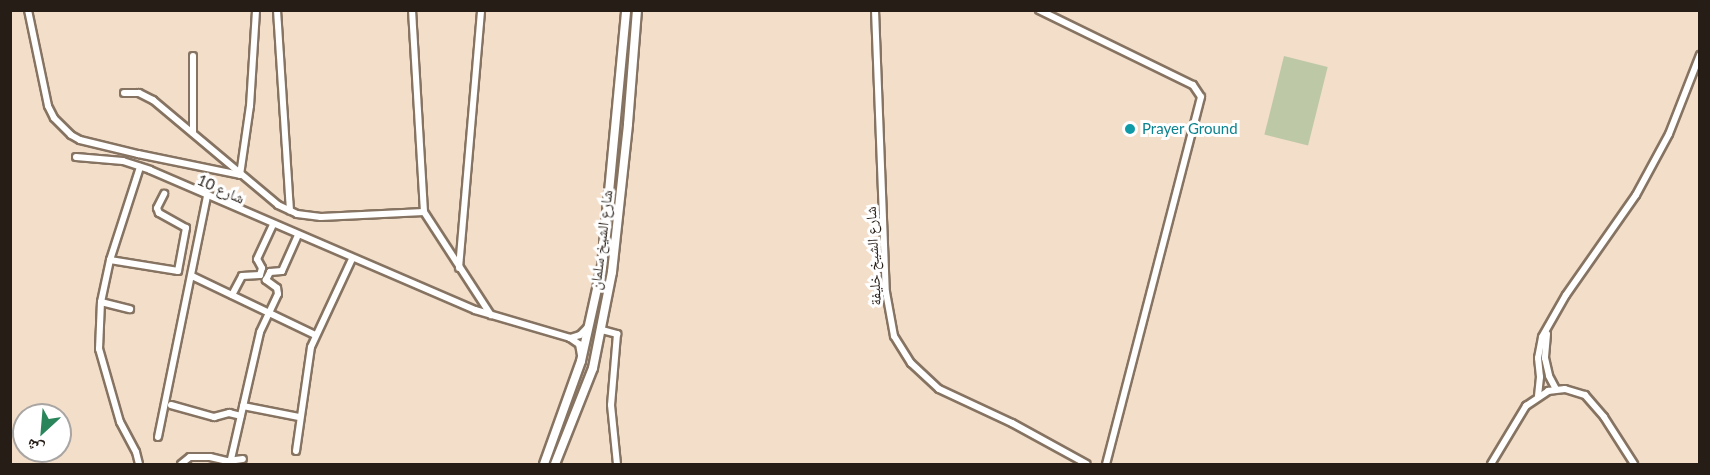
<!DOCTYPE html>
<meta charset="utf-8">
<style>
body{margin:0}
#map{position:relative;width:1710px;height:475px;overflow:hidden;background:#f3deca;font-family:Lato,"Noto Naskh Arabic",sans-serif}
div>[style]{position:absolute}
.green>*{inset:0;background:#bdc8a7;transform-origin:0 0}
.roads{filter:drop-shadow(2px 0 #867361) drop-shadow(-2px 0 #867361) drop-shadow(0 2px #867361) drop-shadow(0 -2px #867361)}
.minor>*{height:6px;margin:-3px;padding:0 3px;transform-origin:3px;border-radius:3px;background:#fff}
.major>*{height:8px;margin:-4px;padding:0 4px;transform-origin:4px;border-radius:4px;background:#fff}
.dots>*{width:16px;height:16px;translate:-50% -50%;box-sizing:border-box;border:3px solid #fff;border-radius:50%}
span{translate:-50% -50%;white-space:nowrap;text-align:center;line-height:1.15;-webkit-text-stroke:6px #fff;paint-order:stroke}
.culture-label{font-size:15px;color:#0d838f}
.left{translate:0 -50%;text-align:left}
.street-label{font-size:15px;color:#251d16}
.frame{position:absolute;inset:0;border:12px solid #251d16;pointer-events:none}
.north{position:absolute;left:12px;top:403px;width:60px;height:60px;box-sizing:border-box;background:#fff;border:2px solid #a8a5a2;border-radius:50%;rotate:206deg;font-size:16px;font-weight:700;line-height:24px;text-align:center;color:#251d16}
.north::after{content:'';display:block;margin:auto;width:21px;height:27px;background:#2a855b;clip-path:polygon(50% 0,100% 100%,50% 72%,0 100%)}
</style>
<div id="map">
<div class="green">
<div style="left:1284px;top:56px;width:45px;height:81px;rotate:14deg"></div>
</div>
<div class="roads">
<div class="minor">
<div style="left:28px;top:10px;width:98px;rotate:78.2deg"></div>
<div style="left:48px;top:106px;width:13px;rotate:63deg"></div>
<div style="left:54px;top:118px;width:24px;rotate:45deg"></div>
<div style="left:71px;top:135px;width:10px;rotate:29deg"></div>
<div style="left:80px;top:140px;width:60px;rotate:13.6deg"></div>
<div style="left:138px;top:154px;width:104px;rotate:11.6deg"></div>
<div style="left:240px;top:175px;width:70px;rotate:-81.8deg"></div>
<div style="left:250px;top:106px;width:96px;rotate:-86.4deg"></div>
<div style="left:277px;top:10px;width:201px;rotate:86.3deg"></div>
<div style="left:412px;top:10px;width:202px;rotate:86.6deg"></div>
<div style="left:424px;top:212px;width:123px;rotate:57deg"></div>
<div style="left:875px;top:10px;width:282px;rotate:87.8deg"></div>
<div style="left:886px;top:292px;width:45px;rotate:79.7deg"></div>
<div style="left:894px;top:336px;width:32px;rotate:58deg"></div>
<div style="left:911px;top:363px;width:38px;rotate:43deg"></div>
<div style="left:939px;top:389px;width:81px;rotate:25deg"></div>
<div style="left:1012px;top:423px;width:85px;rotate:28.7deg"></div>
<div style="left:1039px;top:10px;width:171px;rotate:26deg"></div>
<div style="left:1193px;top:85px;width:14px;rotate:56deg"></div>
<div style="left:1201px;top:97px;width:379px;rotate:104.5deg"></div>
<div style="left:193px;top:56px;width:77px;rotate:90deg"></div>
<div style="left:124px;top:93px;width:15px"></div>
<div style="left:139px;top:93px;width:16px;rotate:27deg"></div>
<div style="left:153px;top:100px;width:163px;rotate:40deg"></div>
<div style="left:278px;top:205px;width:21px;rotate:25deg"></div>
<div style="left:297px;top:214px;width:24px;rotate:7deg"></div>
<div style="left:321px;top:217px;width:103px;rotate:-2.8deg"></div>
<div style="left:76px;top:157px;width:47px;rotate:4.9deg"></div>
<div style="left:123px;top:161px;width:28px;rotate:18deg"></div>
<div style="left:150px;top:170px;width:354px;rotate:23.3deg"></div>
<div style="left:475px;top:310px;width:99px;rotate:16.4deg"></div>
<div style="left:570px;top:338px;width:11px;rotate:34deg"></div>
<div style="left:579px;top:344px;width:11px;rotate:80deg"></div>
<div style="left:110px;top:260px;width:69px;rotate:9.2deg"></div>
<div style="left:178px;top:271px;width:44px;rotate:-79.5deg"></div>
<div style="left:186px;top:228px;width:31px;rotate:-151deg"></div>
<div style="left:159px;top:213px;width:5px;rotate:-112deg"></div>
<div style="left:157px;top:208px;width:16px;rotate:-63deg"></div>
<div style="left:459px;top:268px;width:259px;rotate:-85.1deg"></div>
<div style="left:192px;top:276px;width:136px;rotate:25.6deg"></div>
<div style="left:232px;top:295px;width:21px;rotate:-62deg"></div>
<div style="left:242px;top:276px;width:18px;rotate:-3deg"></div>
<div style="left:260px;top:275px;width:7px;rotate:-74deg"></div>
<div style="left:262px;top:268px;width:10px;rotate:-119deg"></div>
<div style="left:257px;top:259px;width:38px;rotate:-65deg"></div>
<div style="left:101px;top:302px;width:30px;rotate:14deg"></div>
<div style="left:602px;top:330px;width:16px;rotate:15deg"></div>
<div style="left:617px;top:334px;width:71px;rotate:94.8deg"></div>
<div style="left:611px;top:405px;width:59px;rotate:84.2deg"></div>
<div style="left:1547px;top:334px;width:24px;rotate:95deg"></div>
<div style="left:1545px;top:358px;width:18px;rotate:77deg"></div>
<div style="left:1549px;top:376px;width:15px;rotate:62deg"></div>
<div style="left:570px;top:338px;width:10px;rotate:-17deg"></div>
<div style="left:580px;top:335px;width:11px;rotate:-45deg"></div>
<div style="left:1538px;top:396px;width:19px;rotate:-84deg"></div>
<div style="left:1540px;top:377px;width:19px;rotate:-96deg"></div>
<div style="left:1538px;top:358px;width:21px;rotate:-79deg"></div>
<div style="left:1542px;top:337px;width:48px;rotate:-60.3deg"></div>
<div style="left:1566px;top:295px;width:122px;rotate:-55deg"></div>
<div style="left:1636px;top:195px;width:69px;rotate:-61.6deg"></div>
<div style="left:1669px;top:134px;width:85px;rotate:-68.6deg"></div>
<div style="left:171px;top:405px;width:45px;rotate:15.6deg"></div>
<div style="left:214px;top:417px;width:16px;rotate:-15deg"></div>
<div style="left:229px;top:413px;width:12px;rotate:14deg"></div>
<div style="left:243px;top:406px;width:57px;rotate:11.1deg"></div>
<div style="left:158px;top:437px;width:246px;rotate:-78.5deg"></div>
<div style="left:296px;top:451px;width:105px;rotate:-81.8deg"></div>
<div style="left:311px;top:347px;width:97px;rotate:-65deg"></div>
<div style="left:231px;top:459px;width:130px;rotate:-77.1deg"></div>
<div style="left:260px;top:332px;width:42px;rotate:-64.7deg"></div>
<div style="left:278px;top:294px;width:6px;rotate:-99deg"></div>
<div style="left:277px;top:288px;width:14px;rotate:-144deg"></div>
<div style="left:266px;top:280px;width:9px;rotate:-63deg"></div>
<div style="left:270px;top:272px;width:12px;rotate:-5deg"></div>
<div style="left:282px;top:271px;width:39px;rotate:-66deg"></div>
<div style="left:139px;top:464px;width:12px;rotate:-104deg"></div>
<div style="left:136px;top:452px;width:34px;rotate:-118deg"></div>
<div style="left:120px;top:422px;width:76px;rotate:-106deg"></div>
<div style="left:99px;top:349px;width:47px;rotate:-87.6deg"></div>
<div style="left:101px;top:302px;width:43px;rotate:-77.9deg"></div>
<div style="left:110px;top:260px;width:98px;rotate:-72.1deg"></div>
<div style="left:181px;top:464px;width:11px;rotate:-38deg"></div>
<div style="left:190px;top:457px;width:20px"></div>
<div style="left:210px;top:457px;width:18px;rotate:13deg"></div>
<div style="left:228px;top:461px;width:15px;rotate:-8deg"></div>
<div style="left:1491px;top:464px;width:68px;rotate:-58.9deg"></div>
<div style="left:1526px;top:406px;width:27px;rotate:-34deg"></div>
<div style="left:1548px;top:391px;width:17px;rotate:-7deg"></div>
<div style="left:1565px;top:389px;width:21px;rotate:17deg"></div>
<div style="left:1585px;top:395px;width:29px;rotate:49deg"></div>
<div style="left:1604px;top:417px;width:56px;rotate:57.4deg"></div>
</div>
<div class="major">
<div style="left:544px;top:464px;width:109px;rotate:-70.2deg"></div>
<div style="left:581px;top:361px;width:97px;rotate:-77.5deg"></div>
<div style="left:602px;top:266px;width:257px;rotate:-84.6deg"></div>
<div style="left:555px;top:464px;width:103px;rotate:-68.4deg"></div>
<div style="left:593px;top:368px;width:98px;rotate:-78.8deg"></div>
<div style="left:612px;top:272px;width:149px;rotate:-83.8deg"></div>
<div style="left:628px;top:124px;width:114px;rotate:-85.5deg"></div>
</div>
</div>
<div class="dots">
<div style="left:1130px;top:129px;background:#0f9aa8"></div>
</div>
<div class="culture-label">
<span class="left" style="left:1142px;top:129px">Prayer Ground</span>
</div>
<div class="street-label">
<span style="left:221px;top:189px;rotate:24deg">شارع 10</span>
<span style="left:601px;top:240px;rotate:-83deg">شارع الشيخ سلمان</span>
<span style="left:873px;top:256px;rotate:-93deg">شارع الشيخ خليفة</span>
</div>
<div class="frame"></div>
<div class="north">ش</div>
</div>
